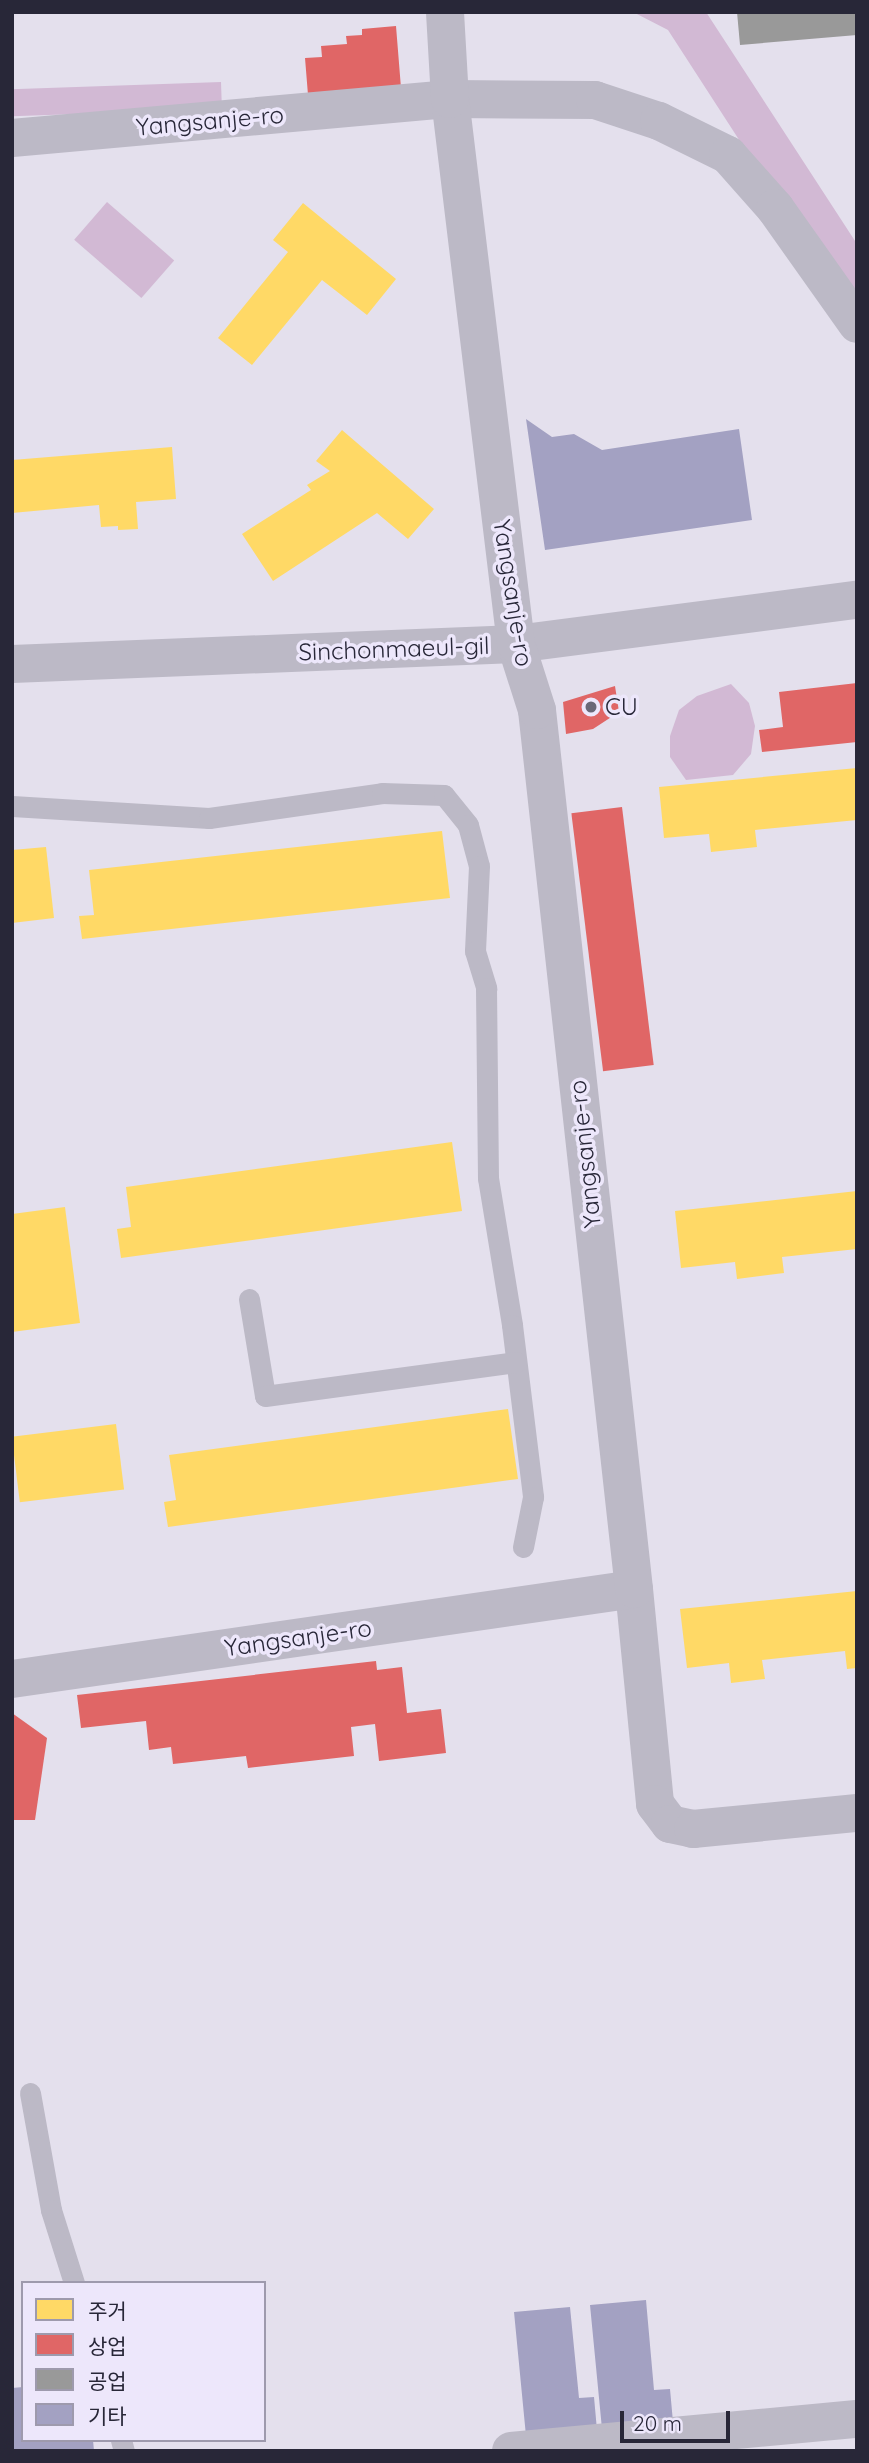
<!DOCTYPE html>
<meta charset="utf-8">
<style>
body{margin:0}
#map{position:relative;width:869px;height:2463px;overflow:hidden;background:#e4e0ed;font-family:Quicksand,"Noto Sans KR",sans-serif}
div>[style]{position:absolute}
.green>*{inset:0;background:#d2b9d4;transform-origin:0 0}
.homes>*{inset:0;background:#ffd966;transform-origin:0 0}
.shops>*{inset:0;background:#e06666;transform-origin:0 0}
.industry>*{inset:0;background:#999}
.building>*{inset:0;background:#a3a1c2}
.lane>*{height:21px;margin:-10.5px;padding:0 10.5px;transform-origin:10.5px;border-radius:10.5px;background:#bcb9c6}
.street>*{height:38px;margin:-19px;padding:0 19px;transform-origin:19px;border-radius:19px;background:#bcb9c6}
.dots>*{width:19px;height:19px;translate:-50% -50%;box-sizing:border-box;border:4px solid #ede7fb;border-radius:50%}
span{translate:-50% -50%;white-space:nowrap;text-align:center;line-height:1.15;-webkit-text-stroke:7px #ede7fb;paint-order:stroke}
.street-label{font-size:24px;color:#282738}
.poi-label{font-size:24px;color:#282738}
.left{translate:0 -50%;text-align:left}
.frame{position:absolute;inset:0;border:14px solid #282738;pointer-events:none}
.legend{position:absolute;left:21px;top:2281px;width:245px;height:161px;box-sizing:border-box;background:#ede7fb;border:2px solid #9e9aad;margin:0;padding:9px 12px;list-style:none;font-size:21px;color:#282738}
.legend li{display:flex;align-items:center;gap:14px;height:35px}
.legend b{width:35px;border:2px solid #9e9aad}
.scale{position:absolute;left:620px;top:2411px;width:110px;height:32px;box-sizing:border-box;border:4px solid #282738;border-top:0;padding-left:9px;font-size:21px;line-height:24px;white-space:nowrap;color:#282738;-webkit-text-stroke:5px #ede7fb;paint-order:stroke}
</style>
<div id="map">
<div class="green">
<div style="clip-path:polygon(633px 12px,706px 12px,857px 244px,857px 307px,745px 149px,668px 30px)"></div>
<div style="left:221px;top:82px;width:27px;height:210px;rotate:88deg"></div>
<div style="left:107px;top:202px;width:89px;height:50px;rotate:41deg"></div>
<div style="clip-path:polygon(731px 684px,749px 703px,755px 726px,751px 754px,733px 775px,686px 780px,670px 757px,670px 736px,679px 710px,697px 696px)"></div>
</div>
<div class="homes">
<div style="clip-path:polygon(303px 203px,396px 279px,367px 315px,322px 280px,252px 365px,218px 338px,288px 252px,273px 240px)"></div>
<div style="clip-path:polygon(342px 430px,434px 509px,408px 539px,377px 513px,273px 581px,242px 534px,311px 490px,307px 485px,330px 471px,316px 461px)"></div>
<div style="clip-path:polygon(172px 447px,176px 499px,136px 502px,138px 529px,118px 530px,118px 526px,101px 527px,99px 505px,12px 513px,12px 460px)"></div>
<div style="clip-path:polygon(857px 768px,857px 820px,755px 830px,757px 847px,711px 852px,709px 834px,664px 838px,659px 787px)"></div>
<div style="clip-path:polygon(442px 831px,450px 898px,82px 939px,79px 916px,94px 915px,89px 870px)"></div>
<div style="clip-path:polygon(46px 847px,54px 918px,12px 923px,12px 850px)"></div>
<div style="clip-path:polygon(452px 1142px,462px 1211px,121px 1258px,117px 1229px,131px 1227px,126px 1187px)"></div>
<div style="clip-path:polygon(857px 1191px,857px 1249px,782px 1257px,784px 1273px,737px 1279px,735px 1262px,681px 1268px,675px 1211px)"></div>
<div style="clip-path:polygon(65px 1207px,80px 1323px,12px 1332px,12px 1214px)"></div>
<div style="clip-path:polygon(508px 1409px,518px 1479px,168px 1527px,164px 1502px,176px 1500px,169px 1455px)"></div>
<div style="left:116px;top:1424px;width:66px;height:105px;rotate:83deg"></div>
<div style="clip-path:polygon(857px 1591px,857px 1668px,847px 1669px,845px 1651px,762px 1660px,765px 1679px,731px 1683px,729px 1663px,687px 1668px,680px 1609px)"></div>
</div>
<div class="shops">
<div style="clip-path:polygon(396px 26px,401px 88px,308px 95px,305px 58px,322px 57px,321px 46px,347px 44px,346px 36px,362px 35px,362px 29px)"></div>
<div style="clip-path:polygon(857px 683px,857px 742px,762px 752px,759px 730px,783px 727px,779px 692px)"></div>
<div style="clip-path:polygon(615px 686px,619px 712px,593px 729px,566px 734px,563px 702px)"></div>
<div style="left:622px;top:807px;width:260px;height:51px;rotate:83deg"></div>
<div style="clip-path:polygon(376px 1661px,377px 1670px,402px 1667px,407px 1713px,441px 1709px,446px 1753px,379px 1761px,375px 1724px,351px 1727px,354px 1756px,248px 1768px,246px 1756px,173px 1764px,171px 1747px,149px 1750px,146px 1721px,81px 1728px,77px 1695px)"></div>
<div style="clip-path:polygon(12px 1713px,47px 1738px,35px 1820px,12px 1820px)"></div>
</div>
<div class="industry">
<div style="clip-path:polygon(737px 12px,857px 12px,857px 35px,740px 45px)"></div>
</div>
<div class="building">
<div style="clip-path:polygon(526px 419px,552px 437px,574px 434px,602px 450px,739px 429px,752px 520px,545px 550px)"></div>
<div style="clip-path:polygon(646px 2300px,654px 2390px,670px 2389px,673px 2422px,602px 2429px,590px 2305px)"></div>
<div style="clip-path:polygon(570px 2307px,579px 2398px,594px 2397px,597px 2430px,526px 2436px,514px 2312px)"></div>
<div style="clip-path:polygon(23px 2387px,23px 2440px,93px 2440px,94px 2451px,12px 2451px,12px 2388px)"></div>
</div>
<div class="lane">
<div style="left:12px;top:806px;width:197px;rotate:3.5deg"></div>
<div style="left:209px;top:818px;width:175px;rotate:-8.2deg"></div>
<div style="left:382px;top:793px;width:62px;rotate:1.8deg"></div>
<div style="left:444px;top:795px;width:38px;rotate:51deg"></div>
<div style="left:468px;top:825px;width:42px;rotate:75deg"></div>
<div style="left:479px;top:866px;width:85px;rotate:92.7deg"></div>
<div style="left:475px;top:951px;width:39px;rotate:73deg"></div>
<div style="left:486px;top:988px;width:190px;rotate:89.4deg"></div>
<div style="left:488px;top:1178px;width:149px;rotate:80.7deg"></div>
<div style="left:512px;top:1325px;width:173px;rotate:83deg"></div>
<div style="left:533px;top:1497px;width:51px;rotate:101.3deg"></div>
<div style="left:249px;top:1299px;width:98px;rotate:80.6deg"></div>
<div style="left:265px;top:1396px;width:253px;rotate:-7.7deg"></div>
<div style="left:30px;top:2093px;width:119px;rotate:79.8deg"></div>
<div style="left:51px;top:2210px;width:77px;rotate:72.5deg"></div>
<div style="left:121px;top:2440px;width:11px;rotate:75deg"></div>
</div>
<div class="street">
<div style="left:12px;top:138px;width:440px;rotate:-5.1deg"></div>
<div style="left:450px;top:99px;width:145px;rotate:0.4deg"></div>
<div style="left:595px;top:100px;width:67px;rotate:18.2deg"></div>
<div style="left:659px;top:121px;width:77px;rotate:26.2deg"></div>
<div style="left:728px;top:155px;width:71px;rotate:48.4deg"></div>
<div style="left:775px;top:208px;width:142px;rotate:54.7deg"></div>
<div style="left:12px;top:664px;width:504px;rotate:-2.27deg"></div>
<div style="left:516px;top:644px;width:344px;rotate:-7.4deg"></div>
<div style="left:634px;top:1589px;width:216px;rotate:84.4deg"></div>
<div style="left:655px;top:1804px;width:25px;rotate:53deg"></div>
<div style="left:670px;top:1824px;width:24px;rotate:12deg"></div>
<div style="left:693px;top:1829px;width:165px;rotate:-5.6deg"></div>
<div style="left:12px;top:1679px;width:628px;rotate:-8.23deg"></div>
<div style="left:634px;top:1589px;width:884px;rotate:-96.3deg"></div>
<div style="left:537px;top:710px;width:69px;rotate:-107.7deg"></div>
<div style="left:516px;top:644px;width:549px;rotate:-96.9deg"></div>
<div style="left:450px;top:99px;width:87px;rotate:-93.3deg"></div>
<div style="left:511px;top:2451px;width:347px;rotate:-5.3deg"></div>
</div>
<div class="dots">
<div style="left:591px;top:707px;background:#6a6877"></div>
</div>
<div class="street-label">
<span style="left:210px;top:121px;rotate:-5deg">Yangsanje-ro</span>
<span style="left:513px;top:593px;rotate:81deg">Yangsanje-ro</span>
<span style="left:394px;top:649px;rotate:-2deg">Sinchonmaeul-gil</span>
<span style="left:585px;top:1154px;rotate:-96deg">Yangsanje-ro</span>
<span style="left:298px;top:1638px;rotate:-8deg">Yangsanje-ro</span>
</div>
<div class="poi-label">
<span class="left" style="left:605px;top:707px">CU</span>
</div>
<div class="frame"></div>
<ul class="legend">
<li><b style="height:19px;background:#ffd966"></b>주거</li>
<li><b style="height:19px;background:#e06666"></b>상업</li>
<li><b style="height:19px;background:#999"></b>공업</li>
<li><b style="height:19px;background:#a3a1c2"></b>기타</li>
</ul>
<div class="scale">20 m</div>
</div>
